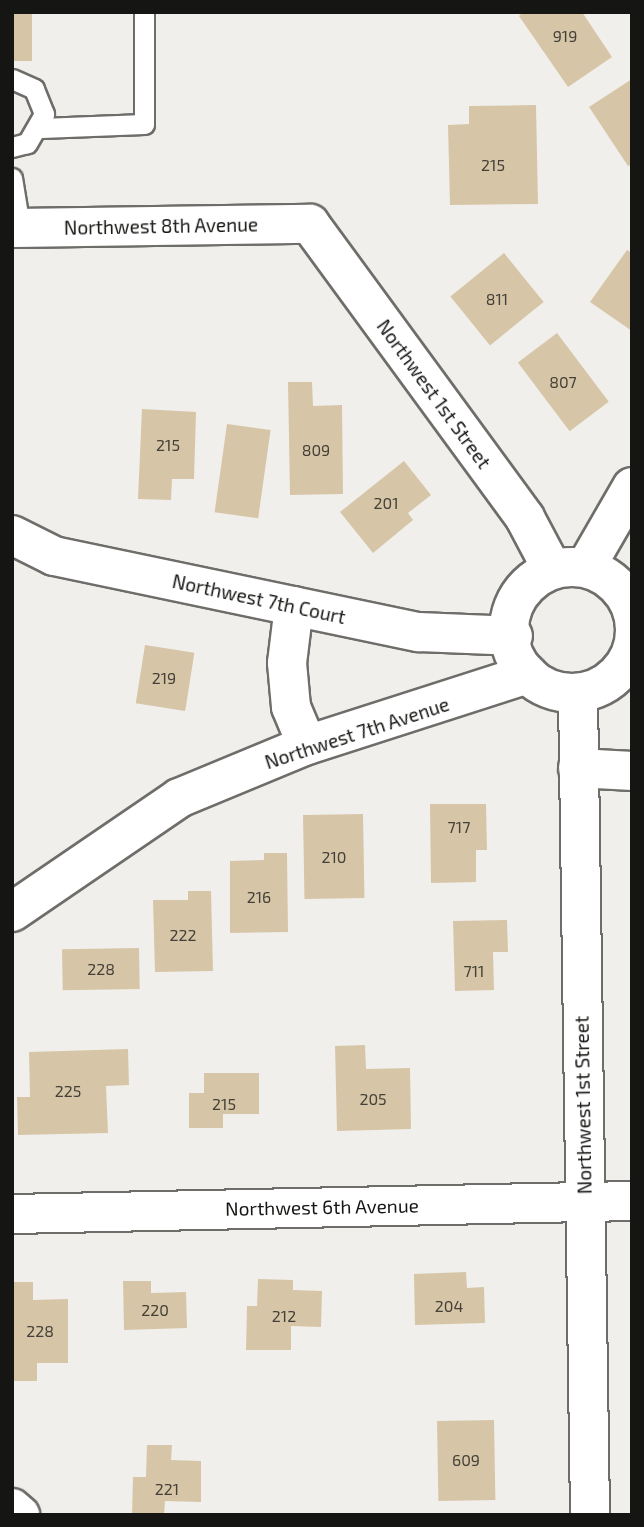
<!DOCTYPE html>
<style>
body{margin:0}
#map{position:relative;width:644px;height:1527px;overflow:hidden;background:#f1efeb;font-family:"Exo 2",sans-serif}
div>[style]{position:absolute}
.building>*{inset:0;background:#d6c6a7;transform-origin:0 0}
.roads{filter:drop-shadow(2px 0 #6f6d6a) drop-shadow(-2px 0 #6f6d6a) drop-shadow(0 2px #6f6d6a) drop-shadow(0 -2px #6f6d6a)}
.lane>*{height:19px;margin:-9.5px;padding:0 9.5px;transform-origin:9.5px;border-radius:9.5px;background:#fff}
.street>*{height:38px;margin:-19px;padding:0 19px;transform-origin:19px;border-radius:19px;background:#fff}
.street>.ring{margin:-19px;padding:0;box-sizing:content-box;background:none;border:38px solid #fff;border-radius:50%}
span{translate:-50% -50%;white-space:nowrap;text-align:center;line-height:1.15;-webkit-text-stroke:7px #fff;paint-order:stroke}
.number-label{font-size:16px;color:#454138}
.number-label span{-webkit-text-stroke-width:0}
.street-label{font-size:19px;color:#151513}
.frame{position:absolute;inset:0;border:14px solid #151513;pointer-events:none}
</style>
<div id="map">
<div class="building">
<div style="left:12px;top:12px;width:20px;height:49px"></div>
<div style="clip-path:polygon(523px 12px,582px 12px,612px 57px,568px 87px,519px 16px)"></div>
<div style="clip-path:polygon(632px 79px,632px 164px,628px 166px,589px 107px)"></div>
<div style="clip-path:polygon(536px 105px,538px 204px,450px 205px,448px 125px,469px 124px,469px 106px)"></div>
<div style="clip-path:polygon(627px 250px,632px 253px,632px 331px,590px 302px)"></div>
<div style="left:504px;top:253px;width:63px;height:69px;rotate:51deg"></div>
<div style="left:557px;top:333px;width:86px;height:49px;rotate:53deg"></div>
<div style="clip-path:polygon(288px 382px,312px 382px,313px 406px,342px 405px,343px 494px,290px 495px)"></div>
<div style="clip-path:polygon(142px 409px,196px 412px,194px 479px,172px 479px,171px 500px,138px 499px)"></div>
<div style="left:227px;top:424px;width:44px;height:89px;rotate:8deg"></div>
<div style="clip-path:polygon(404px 461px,431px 495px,408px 513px,413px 520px,373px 553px,340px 512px)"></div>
<div style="left:145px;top:645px;width:50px;height:59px;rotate:9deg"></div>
<div style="clip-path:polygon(430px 804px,486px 804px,487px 850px,476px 850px,476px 882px,431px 883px)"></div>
<div style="left:363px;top:814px;width:84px;height:60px;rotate:89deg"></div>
<div style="clip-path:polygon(264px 853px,287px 853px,288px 932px,230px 933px,230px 861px,264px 860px)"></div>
<div style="clip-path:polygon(188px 891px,211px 891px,213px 971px,155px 972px,153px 900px,188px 900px)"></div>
<div style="clip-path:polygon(507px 920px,508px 952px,493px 952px,494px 990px,455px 991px,453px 921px)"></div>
<div style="left:139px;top:948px;width:41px;height:77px;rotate:89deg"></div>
<div style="clip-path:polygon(365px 1045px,366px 1069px,410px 1068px,411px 1129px,337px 1131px,335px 1046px)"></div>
<div style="clip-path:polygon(128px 1049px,129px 1085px,106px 1086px,108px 1133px,18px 1135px,17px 1097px,30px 1097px,29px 1052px)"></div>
<div style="clip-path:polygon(204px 1073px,259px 1073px,259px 1114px,223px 1114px,223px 1128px,189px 1128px,189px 1093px,204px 1093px)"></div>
<div style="clip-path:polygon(466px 1272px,467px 1288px,484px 1287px,485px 1323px,415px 1325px,414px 1274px)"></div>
<div style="clip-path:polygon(258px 1279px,293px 1280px,293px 1290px,322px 1291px,321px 1327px,291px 1326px,291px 1350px,246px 1350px,247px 1306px,257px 1306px)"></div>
<div style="clip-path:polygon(123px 1281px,151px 1281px,151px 1293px,186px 1292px,187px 1328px,124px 1330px)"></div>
<div style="clip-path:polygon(12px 1282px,33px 1282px,33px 1300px,68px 1299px,68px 1363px,37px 1363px,37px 1381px,12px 1381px)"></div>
<div style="left:494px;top:1420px;width:80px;height:57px;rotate:89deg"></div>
<div style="clip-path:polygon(147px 1445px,172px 1445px,171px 1460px,201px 1461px,201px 1502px,165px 1501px,164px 1515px,132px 1515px,133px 1477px,146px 1477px)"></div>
</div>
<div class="roads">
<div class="lane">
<div style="left:12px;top:79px;width:24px;rotate:24deg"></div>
<div style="left:34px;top:89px;width:27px;rotate:68deg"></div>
<div style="left:44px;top:114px;width:34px;rotate:120deg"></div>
<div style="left:27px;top:143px;width:16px;rotate:165deg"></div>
<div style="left:41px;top:128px;width:103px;rotate:-2.2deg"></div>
<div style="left:144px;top:124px;width:112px;rotate:-90deg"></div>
<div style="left:12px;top:178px;width:50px;rotate:80.7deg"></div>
</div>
<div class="street">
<div style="left:12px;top:228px;width:298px;rotate:-0.8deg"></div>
<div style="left:310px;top:224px;width:364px;rotate:53.8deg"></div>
<div style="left:525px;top:518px;width:58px;rotate:62.1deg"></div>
<div style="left:12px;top:535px;width:47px;rotate:26.6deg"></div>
<div style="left:54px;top:556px;width:373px;rotate:11.8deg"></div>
<div style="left:419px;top:632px;width:94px;rotate:2.4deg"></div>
<div style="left:587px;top:565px;width:90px;rotate:-60deg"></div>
<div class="ring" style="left:509px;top:567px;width:88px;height:88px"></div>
<div style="left:294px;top:606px;width:57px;rotate:97deg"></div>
<div style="left:287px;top:663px;width:44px;rotate:84.8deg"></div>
<div style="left:291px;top:707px;width:41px;rotate:67.2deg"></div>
<div style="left:578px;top:695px;width:820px;rotate:89.16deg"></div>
<div style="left:578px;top:768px;width:54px;rotate:3.2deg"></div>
<div style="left:12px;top:912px;width:202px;rotate:-34.3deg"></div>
<div style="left:179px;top:798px;width:139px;rotate:-22.5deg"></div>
<div style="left:307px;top:745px;width:232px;rotate:-17.8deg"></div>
<div style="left:12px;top:1214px;width:620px;rotate:-1.2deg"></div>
<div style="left:12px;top:1508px;width:11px;rotate:41deg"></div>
</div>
</div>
<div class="number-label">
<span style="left:565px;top:36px">919</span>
<span style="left:493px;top:165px">215</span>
<span style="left:497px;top:299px">811</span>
<span style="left:563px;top:382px">807</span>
<span style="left:168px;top:445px">215</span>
<span style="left:316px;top:450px">809</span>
<span style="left:386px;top:503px">201</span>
<span style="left:164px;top:678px">219</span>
<span style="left:459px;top:827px">717</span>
<span style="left:334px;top:857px">210</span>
<span style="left:259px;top:897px">216</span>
<span style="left:183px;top:935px">222</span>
<span style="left:101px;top:969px">228</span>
<span style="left:474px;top:971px">711</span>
<span style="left:68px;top:1091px">225</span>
<span style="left:373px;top:1099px">205</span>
<span style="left:224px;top:1104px">215</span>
<span style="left:449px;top:1306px">204</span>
<span style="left:155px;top:1310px">220</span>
<span style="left:284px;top:1316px">212</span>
<span style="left:40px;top:1331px">228</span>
<span style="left:466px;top:1460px">609</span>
<span style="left:167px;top:1489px">221</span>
</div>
<div class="street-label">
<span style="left:161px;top:226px;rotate:-1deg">Northwest 8th Avenue</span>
<span style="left:434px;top:394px;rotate:54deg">Northwest 1st Street</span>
<span style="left:259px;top:599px;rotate:12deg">Northwest 7th Court</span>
<span style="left:357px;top:733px;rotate:-18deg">Northwest 7th Avenue</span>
<span style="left:583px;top:1105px;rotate:-91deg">Northwest 1st Street</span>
<span style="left:322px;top:1207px;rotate:-1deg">Northwest 6th Avenue</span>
</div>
<div class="frame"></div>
</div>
